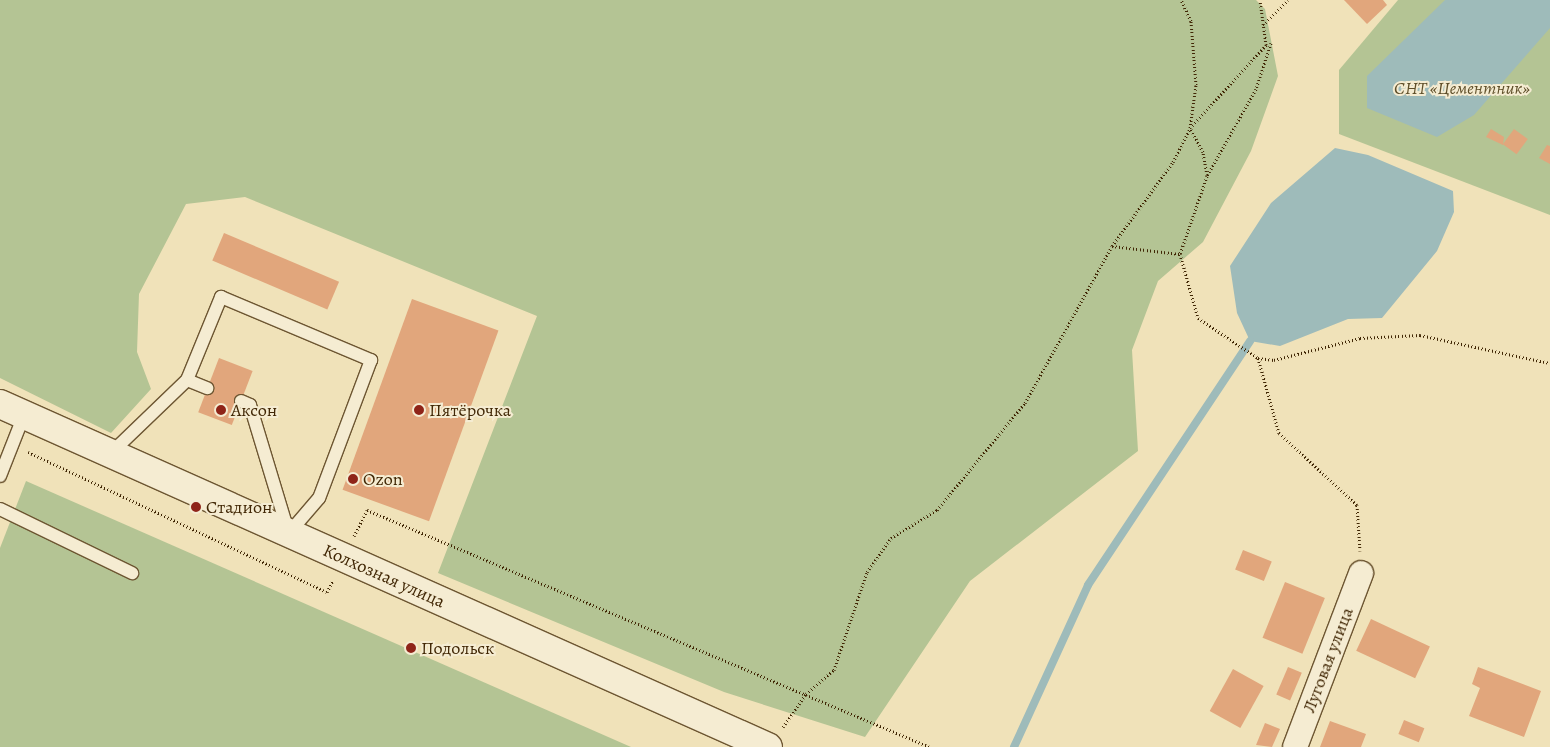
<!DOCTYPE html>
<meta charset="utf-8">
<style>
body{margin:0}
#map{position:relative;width:1550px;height:747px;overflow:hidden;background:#f0e2b9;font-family:Alegreya,serif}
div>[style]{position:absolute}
.green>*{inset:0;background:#b4c494}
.water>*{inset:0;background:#9ebbba}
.stream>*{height:8px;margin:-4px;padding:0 4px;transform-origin:4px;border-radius:4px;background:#9ebbba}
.building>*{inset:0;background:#e1a67c;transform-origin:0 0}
.path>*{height:3px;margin-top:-1.5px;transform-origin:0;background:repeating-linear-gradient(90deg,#412705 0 1px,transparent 0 3.5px)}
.roads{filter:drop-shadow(1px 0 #6d5632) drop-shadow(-1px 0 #6d5632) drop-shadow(0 1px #6d5632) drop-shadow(0 -1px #6d5632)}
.service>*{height:12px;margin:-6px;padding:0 6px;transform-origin:6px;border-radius:6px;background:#f5ecd2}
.minor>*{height:24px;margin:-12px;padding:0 12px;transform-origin:12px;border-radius:12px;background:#f5ecd2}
.tertiary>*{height:28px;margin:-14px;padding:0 14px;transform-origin:14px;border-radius:14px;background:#f5ecd2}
.dots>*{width:14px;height:14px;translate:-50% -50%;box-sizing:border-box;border:2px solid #f5ecd2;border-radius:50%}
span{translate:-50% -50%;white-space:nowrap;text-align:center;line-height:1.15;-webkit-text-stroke:4px #f5ecd2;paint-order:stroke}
.park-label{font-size:18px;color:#5e4e29;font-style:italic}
.poi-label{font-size:18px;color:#412705}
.left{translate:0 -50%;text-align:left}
.street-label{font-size:18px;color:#412705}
</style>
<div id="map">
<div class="green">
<div style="clip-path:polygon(0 0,1256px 0,1265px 9px,1278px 76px,1251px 151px,1203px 242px,1158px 281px,1132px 350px,1138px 451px,970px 581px,865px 737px,724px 692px,438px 573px,537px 316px,245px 197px,186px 204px,139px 294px,137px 352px,151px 389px,111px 433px,0 378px)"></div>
<div style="clip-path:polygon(1398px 0,1550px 0,1550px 215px,1339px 134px,1339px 70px)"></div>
<div style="clip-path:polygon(26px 481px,631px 747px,0 747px,0 548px)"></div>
</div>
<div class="water">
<div style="clip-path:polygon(1445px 0,1550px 0,1550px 28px,1474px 115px,1437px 137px,1367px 108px,1367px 76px)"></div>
<div style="clip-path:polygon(1335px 148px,1368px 155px,1453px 191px,1454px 212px,1437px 251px,1382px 318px,1348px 319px,1280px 346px,1250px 341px,1237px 313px,1230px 266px,1271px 203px)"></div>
</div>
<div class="stream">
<div style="left:1014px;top:747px;width:178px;rotate:-65.4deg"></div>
<div style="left:1088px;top:585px;width:293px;rotate:-56.4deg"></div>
</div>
<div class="building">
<div style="clip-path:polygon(1344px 0,1383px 0,1387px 5px,1367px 24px)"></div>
<div style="clip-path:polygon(1491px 129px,1504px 137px,1503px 145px,1486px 137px)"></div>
<div style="left:1514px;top:129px;width:17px;height:19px;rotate:36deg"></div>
<div style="clip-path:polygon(1547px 145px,1550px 146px,1550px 164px,1539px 158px)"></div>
<div style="left:224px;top:233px;width:125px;height:30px;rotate:23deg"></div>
<div style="left:412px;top:299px;width:92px;height:203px;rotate:20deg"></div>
<div style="left:219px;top:358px;width:36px;height:58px;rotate:21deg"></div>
<div style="left:1243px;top:550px;width:31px;height:21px;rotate:22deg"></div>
<div style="left:1285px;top:582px;width:43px;height:60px;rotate:22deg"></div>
<div style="left:1371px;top:619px;width:65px;height:35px;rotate:25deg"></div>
<div style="left:1288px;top:667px;width:15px;height:30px;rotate:23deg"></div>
<div style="clip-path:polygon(1478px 667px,1541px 691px,1524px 737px,1469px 716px,1480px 688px,1472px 684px)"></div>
<div style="left:1233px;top:669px;width:35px;height:48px;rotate:29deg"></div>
<div style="left:1404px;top:720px;width:22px;height:15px;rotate:22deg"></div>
<div style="clip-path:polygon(1330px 721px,1366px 734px,1361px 747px,1320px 747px)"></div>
<div style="clip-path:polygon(1265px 723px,1280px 729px,1272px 747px,1256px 745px)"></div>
</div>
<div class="path">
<div style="left:1263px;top:25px;width:35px;rotate:-45deg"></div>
<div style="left:1271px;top:43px;width:48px;rotate:108.1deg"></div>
<div style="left:1256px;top:89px;width:100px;rotate:119.4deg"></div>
<div style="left:1207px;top:176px;width:83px;rotate:109.1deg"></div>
<div style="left:1180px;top:254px;width:66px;rotate:74.3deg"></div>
<div style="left:1198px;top:318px;width:72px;rotate:33.7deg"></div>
<div style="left:1258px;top:358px;width:16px;rotate:7deg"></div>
<div style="left:1274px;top:360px;width:89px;rotate:-14.3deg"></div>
<div style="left:1360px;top:338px;width:60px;rotate:-2.9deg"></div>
<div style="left:1420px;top:335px;width:133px;rotate:12.2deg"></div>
<div style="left:1207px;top:175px;width:23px;rotate:-100deg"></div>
<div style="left:1203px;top:152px;width:27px;rotate:-118deg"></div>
<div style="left:1190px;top:128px;width:113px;rotate:-47.5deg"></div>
<div style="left:1266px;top:45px;width:45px;rotate:-97.6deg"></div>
<div style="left:1112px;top:246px;width:68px;rotate:6.7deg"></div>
<div style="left:1258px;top:358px;width:78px;rotate:74.4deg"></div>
<div style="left:1279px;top:433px;width:106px;rotate:42.7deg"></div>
<div style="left:1357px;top:505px;width:46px;rotate:86.3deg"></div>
<div style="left:28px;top:452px;width:330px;rotate:25.1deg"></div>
<div style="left:327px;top:592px;width:13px;rotate:-63deg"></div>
<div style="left:354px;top:536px;width:29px;rotate:-63deg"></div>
<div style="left:367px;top:510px;width:611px;rotate:22.83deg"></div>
<div style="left:783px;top:727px;width:40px;rotate:-55.1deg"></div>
<div style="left:806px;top:694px;width:37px;rotate:-41deg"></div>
<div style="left:834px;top:670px;width:103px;rotate:-71.4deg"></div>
<div style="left:867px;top:572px;width:42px;rotate:-54.8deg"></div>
<div style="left:891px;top:538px;width:54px;rotate:-31.3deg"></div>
<div style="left:937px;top:510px;width:139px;rotate:-50.6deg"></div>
<div style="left:1025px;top:403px;width:179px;rotate:-61deg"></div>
<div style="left:1112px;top:246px;width:104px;rotate:-54deg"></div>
<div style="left:1173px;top:162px;width:38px;rotate:-63deg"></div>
<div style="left:1190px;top:128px;width:43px;rotate:-82.1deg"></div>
<div style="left:1196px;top:85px;width:64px;rotate:-94.5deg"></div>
<div style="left:1191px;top:21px;width:23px;rotate:-115deg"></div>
</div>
<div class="roads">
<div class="service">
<div style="left:187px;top:380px;width:90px;rotate:-67.7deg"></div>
<div style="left:221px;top:297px;width:163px;rotate:22.8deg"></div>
<div style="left:371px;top:360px;width:147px;rotate:110.6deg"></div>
<div style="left:319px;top:498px;width:46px;rotate:130.6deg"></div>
<div style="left:241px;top:401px;width:10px;rotate:24deg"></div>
<div style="left:250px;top:405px;width:132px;rotate:73.2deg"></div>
<div style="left:110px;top:454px;width:107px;rotate:-43.9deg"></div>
<div style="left:187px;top:380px;width:22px;rotate:22deg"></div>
<div style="left:0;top:476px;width:66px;rotate:-68.5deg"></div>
<div style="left:0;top:509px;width:147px;rotate:25.9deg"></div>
</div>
<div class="minor">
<div style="left:1295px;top:747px;width:186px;rotate:-69.2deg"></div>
</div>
<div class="tertiary">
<div style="left:0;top:404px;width:841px;rotate:24.07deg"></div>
</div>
</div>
<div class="dots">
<div style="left:221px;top:410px;background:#8f2418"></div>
<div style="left:419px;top:410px;background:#8f2418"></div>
<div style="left:353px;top:479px;background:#8f2418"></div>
<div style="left:196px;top:507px;background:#8f2418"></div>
<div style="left:411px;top:648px;background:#8f2418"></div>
</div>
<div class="park-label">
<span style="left:1462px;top:88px">СНТ «Цементник»</span>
</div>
<div class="poi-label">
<span class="left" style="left:231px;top:410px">Аксон</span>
<span class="left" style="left:429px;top:410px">Пятёрочка</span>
<span class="left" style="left:363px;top:479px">Ozon</span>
<span class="left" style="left:206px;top:507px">Стадион</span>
<span class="left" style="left:421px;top:648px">Подольск</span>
</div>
<div class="street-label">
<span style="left:384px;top:576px;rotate:24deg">Колхозная улица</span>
<span style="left:1328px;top:660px;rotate:-69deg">Луговая улица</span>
</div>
</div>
